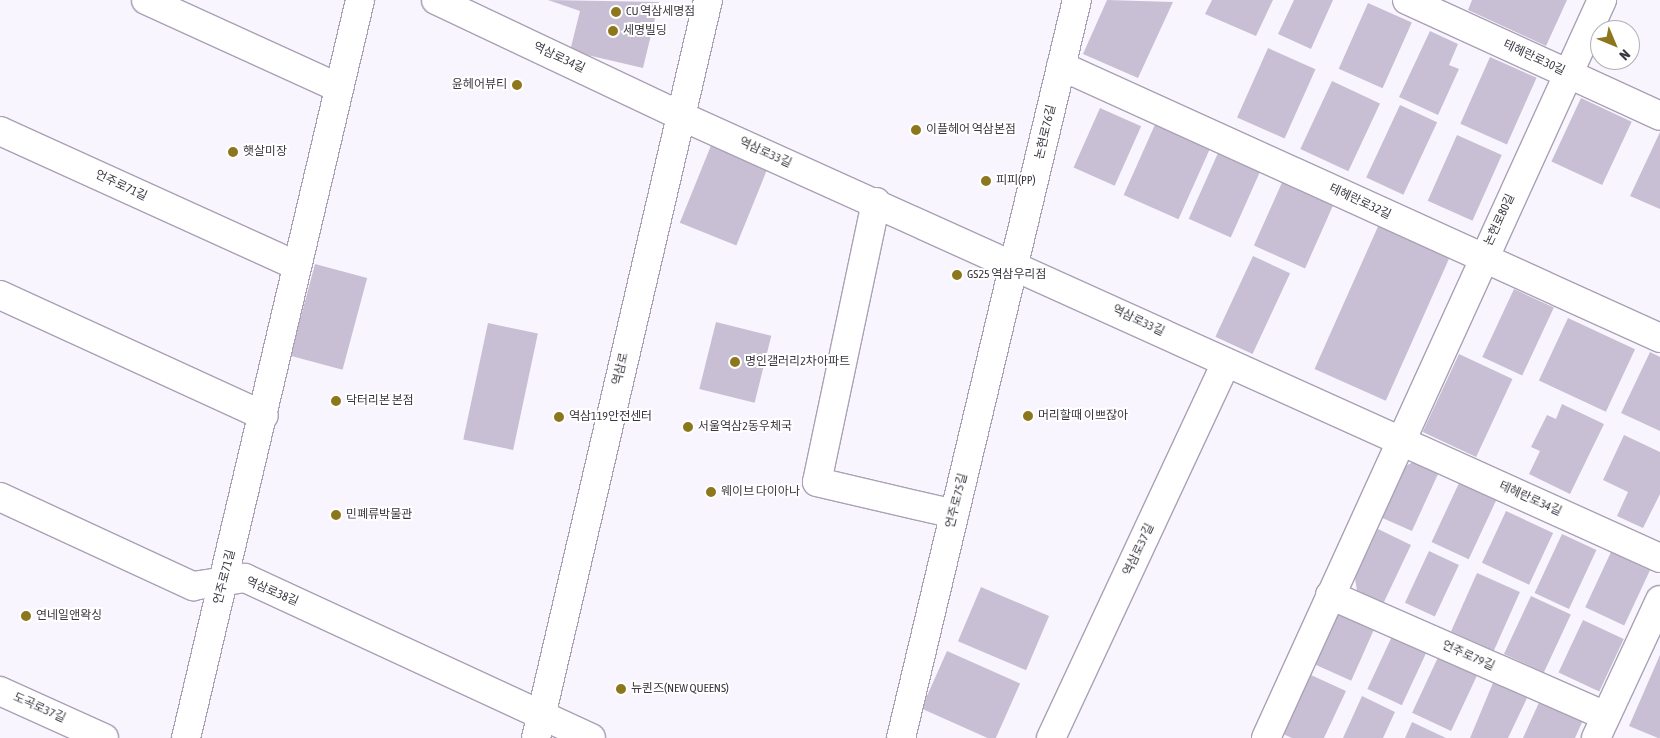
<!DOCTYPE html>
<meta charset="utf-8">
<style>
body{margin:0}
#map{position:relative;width:1660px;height:738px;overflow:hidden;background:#f9f5fe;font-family:"Asap Condensed","Noto Sans KR",sans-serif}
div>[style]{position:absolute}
.building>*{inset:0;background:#c8bfd4;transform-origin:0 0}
.roads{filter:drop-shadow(1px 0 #aaa1b5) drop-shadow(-1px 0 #aaa1b5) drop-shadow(0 1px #aaa1b5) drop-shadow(0 -1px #aaa1b5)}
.minor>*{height:28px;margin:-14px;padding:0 14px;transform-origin:14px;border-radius:14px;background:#fff}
.major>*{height:28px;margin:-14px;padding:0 14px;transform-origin:14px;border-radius:14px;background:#fff}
.dots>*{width:14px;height:14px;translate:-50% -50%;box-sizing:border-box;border:2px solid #fff;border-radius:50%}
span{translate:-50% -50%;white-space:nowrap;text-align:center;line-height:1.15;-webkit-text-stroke:4px #fff;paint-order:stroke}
.poi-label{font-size:12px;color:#3b3740}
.left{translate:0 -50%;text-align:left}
.right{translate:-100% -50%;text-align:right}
.street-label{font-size:12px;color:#3b3740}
.north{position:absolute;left:1590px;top:20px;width:50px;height:50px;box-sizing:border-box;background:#fff;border:1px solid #b1afb3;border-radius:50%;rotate:135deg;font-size:14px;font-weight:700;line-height:20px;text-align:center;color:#3b3740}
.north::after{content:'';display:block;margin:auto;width:18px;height:22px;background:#8d771c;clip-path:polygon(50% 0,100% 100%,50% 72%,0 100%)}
</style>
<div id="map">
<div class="building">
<div style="clip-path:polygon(548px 0,659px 2px,643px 68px,570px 51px,580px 11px)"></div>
<div style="clip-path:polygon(1107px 0,1173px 2px,1138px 78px,1083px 54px)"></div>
<div style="clip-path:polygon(1212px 0,1273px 0,1256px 36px,1205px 14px)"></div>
<div style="clip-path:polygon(1294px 0,1333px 0,1311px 49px,1278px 34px)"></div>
<div style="clip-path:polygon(1472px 0,1567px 0,1546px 46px,1468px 10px)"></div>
<div style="left:1368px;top:3px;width:48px;height:72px;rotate:24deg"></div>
<div style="clip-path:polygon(1430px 31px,1458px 44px,1449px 65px,1459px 69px,1438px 115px,1399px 97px)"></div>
<div style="left:1268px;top:48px;width:52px;height:76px;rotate:24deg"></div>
<div style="left:1490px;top:57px;width:51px;height:73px;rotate:24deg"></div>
<div style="left:1332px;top:81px;width:53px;height:75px;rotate:25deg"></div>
<div style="left:1581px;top:98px;width:56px;height:70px;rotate:25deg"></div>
<div style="left:1400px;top:105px;width:41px;height:80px;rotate:25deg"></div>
<div style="left:1100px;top:108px;width:45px;height:65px;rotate:24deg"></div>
<div style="left:1157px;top:120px;width:60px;height:82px;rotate:24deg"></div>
<div style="clip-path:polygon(1660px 132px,1660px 209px,1630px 196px)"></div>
<div style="left:1457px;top:135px;width:49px;height:72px;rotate:24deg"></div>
<div style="left:712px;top:143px;width:61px;height:86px;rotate:22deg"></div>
<div style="left:1218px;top:153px;width:46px;height:72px;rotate:24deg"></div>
<div style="left:1284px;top:178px;width:56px;height:74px;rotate:24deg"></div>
<div style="left:1380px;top:222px;width:78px;height:161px;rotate:24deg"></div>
<div style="left:1253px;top:256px;width:41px;height:89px;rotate:25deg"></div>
<div style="left:315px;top:264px;width:54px;height:95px;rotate:15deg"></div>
<div style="left:1514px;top:289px;width:44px;height:75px;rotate:25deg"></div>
<div style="left:1568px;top:318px;width:74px;height:69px;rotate:25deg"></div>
<div style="left:716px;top:322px;width:57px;height:69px;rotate:14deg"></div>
<div style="left:488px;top:323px;width:51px;height:119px;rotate:12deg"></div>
<div style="clip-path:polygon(1650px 352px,1660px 357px,1660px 431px,1621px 413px)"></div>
<div style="left:1459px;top:354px;width:59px;height:86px;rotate:25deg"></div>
<div style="clip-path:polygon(1562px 404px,1604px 424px,1570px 494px,1529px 474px,1540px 451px,1531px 447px,1547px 415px,1556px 419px)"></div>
<div style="clip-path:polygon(1624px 435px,1660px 452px,1660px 494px,1643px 528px,1617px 516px,1628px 492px,1603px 480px)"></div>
<div style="clip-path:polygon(1413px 462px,1438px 474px,1412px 531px,1380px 517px,1402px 468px)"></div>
<div style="left:1459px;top:483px;width:41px;height:65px;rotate:25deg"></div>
<div style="left:1506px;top:511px;width:52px;height:57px;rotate:25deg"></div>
<div style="clip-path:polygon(1378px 529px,1411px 545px,1383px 604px,1357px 591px,1355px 578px)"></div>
<div style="left:1562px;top:534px;width:38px;height:65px;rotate:25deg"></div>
<div style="left:1429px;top:551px;width:33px;height:57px;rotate:25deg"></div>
<div style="left:1611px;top:552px;width:43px;height:61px;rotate:25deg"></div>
<div style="left:1477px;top:573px;width:47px;height:64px;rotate:24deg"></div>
<div style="left:981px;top:587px;width:74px;height:59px;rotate:23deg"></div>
<div style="left:1531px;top:596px;width:44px;height:64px;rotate:25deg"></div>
<div style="left:1340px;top:610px;width:39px;height:60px;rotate:24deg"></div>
<div style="left:1583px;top:620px;width:45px;height:58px;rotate:25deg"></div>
<div style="left:1394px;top:632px;width:38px;height:63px;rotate:25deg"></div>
<div style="left:947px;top:651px;width:80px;height:63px;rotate:24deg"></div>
<div style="left:1440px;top:653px;width:43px;height:66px;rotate:25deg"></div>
<div style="clip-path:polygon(1660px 655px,1660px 738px,1658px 738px,1629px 726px)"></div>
<div style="clip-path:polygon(1311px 675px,1346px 691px,1324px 738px,1292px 738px,1283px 734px)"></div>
<div style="clip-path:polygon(1495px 678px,1529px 694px,1508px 738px,1470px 738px)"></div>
<div style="clip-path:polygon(1362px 696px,1395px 712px,1383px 738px,1343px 738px)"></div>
<div style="clip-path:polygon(1541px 698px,1584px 718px,1575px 738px,1523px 738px)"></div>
<div style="clip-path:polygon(1412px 722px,1446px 738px,1405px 738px)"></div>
</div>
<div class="roads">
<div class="minor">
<div style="left:146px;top:0;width:212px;rotate:24.5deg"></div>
<div style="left:436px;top:0;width:271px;rotate:25.3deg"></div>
<div style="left:681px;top:116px;width:1074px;rotate:24.3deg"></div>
<div style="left:1407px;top:0;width:278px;rotate:24.6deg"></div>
<div style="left:1061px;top:66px;width:658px;rotate:24.42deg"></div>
<div style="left:0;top:131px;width:326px;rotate:24.4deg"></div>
<div style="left:876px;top:202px;width:286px;rotate:101.9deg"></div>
<div style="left:817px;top:482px;width:141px;rotate:13.1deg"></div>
<div style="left:0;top:295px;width:290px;rotate:24.6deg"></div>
<div style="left:0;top:497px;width:213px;rotate:24.8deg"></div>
<div style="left:193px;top:586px;width:53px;rotate:-8.7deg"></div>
<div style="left:245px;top:578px;width:381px;rotate:24.8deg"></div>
<div style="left:1330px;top:595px;width:301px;rotate:23.7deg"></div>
<div style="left:0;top:691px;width:114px;rotate:24.3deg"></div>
<div style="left:186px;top:738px;width:758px;rotate:-76.73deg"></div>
<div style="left:901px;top:738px;width:759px;rotate:-76.59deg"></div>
<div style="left:1051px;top:738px;width:414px;rotate:-65deg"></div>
<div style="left:1266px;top:738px;width:811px;rotate:-65.52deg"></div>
<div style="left:1596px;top:738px;width:152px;rotate:-65.1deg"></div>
</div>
<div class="major">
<div style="left:536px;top:738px;width:758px;rotate:-76.88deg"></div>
</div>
</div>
<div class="dots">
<div style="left:616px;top:12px;background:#8d771c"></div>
<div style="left:613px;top:31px;background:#8d771c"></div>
<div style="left:517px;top:85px;background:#8d771c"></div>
<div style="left:916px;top:130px;background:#8d771c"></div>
<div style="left:233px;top:152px;background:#8d771c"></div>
<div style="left:986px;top:181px;background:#8d771c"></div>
<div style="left:957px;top:275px;background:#8d771c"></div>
<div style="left:735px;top:362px;background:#8d771c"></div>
<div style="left:336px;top:401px;background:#8d771c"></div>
<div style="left:1028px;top:416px;background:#8d771c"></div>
<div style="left:559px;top:417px;background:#8d771c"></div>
<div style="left:688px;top:427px;background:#8d771c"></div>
<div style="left:711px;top:492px;background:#8d771c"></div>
<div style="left:336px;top:515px;background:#8d771c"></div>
<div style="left:26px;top:616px;background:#8d771c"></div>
<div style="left:621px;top:689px;background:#8d771c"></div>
</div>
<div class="poi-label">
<span class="left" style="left:626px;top:12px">CU 역삼세명점</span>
<span class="left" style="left:623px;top:31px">세명빌딩</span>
<span class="right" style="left:507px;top:85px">윤헤어뷰티</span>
<span class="left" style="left:926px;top:130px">이플헤어 역삼본점</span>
<span class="left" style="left:243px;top:152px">햇살미장</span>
<span class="left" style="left:996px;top:181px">피피(PP)</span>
<span class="left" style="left:967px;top:275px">GS25 역삼우리점</span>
<span class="left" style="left:745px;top:362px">명인갤러리2차아파트</span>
<span class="left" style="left:346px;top:401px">닥터리본 본점</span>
<span class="left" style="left:1038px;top:416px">머리할때 이쁘잖아</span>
<span class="left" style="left:569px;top:417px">역삼119안전센터</span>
<span class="left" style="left:698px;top:427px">서울역삼2동우체국</span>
<span class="left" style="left:721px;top:492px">웨이브 다이아나</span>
<span class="left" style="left:346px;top:515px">민폐류박물관</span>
<span class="left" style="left:36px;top:616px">연네일앤왁싱</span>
<span class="left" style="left:631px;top:689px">뉴퀸즈(NEW QUEENS)</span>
</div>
<div class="street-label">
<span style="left:559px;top:58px;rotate:25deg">역삼로34길</span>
<span style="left:1534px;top:58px;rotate:25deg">테헤란로30길</span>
<span style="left:1046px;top:132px;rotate:-77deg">논현로76길</span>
<span style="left:765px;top:153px;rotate:24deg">역삼로33길</span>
<span style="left:121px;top:186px;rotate:25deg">언주로71길</span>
<span style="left:1360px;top:202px;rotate:25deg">테헤란로32길</span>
<span style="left:1500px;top:220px;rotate:-65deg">논현로80길</span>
<span style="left:1138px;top:321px;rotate:25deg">역삼로33길</span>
<span style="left:621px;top:369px;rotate:-77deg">역삼로</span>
<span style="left:1530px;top:499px;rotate:24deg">테헤란로34길</span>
<span style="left:957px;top:501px;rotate:-76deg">언주로75길</span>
<span style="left:1139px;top:550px;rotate:-65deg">역삼로37길</span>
<span style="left:225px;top:577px;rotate:-76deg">언주로71길</span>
<span style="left:272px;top:592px;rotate:23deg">역삼로38길</span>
<span style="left:1468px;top:656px;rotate:24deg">언주로79길</span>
<span style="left:39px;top:708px;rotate:24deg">도곡로37길</span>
</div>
<div class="north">N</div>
</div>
